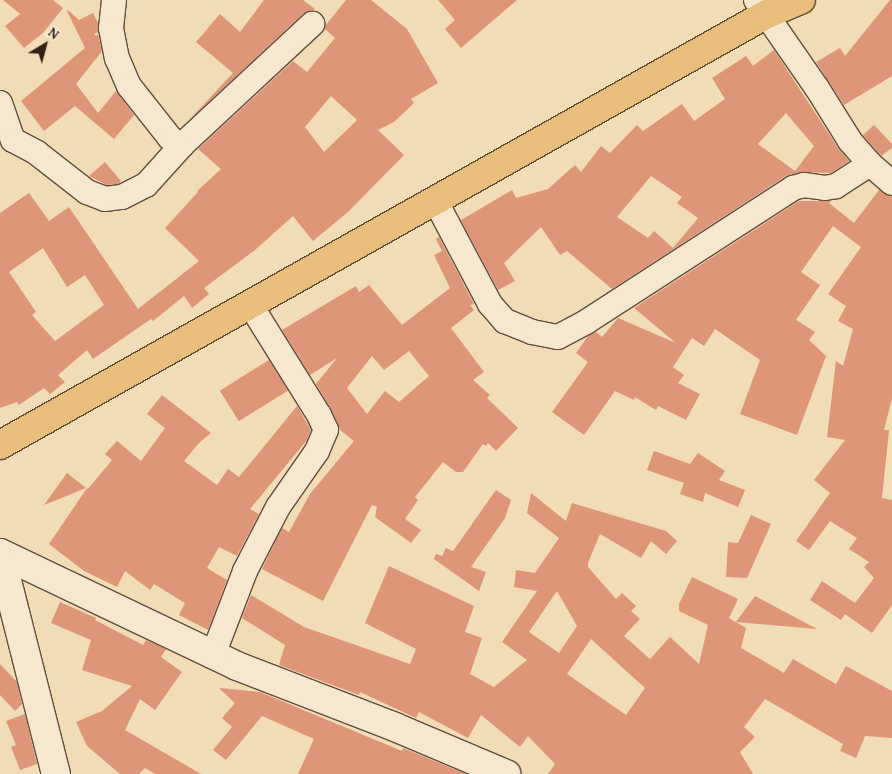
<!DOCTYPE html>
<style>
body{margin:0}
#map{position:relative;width:892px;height:774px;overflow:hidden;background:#f0dcb5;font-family:"Gentium Book Plus",serif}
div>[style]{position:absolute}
.building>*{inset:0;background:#df9577;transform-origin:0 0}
.roads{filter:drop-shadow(1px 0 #614f3e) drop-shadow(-1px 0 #614f3e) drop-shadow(0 1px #614f3e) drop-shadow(0 -1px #614f3e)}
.street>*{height:24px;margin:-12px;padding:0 12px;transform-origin:12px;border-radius:12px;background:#f5e8cf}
.secondary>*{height:28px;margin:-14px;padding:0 14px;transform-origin:14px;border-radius:14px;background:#f5e8cf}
.primary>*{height:28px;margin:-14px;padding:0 14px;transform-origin:14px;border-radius:14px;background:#e8be7a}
span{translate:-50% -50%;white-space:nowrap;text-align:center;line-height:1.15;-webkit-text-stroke:4px #f5e8cf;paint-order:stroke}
.north{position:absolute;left:20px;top:20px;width:50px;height:50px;-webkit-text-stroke:4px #f5e8cf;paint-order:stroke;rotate:37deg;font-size:14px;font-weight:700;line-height:20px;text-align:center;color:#312016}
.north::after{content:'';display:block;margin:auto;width:18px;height:22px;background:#312016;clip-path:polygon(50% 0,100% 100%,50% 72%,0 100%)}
</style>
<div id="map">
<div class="building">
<div style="clip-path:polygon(3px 0,53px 0,63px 8px,43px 33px,24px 48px,5px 26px,20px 14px)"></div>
<div style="clip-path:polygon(264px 0,303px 0,315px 9px,303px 14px,191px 118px,233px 73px,196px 42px,220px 14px,240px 32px)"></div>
<div style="clip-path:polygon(evenodd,346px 0,371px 0,407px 29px,438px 83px,411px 99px,414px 103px,394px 122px,378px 130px,404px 155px,348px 212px,313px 241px,293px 216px,255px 250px,204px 288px,209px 294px,192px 308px,184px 296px,153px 321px,151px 319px,93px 359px,87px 350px,58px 375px,65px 382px,50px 394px,44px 388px,19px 405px,17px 402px,0 408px,0 213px,29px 193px,49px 221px,69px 207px,138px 309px,199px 261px,165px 228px,198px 192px,197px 191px,221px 169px,198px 149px,293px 61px,307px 72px,335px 38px,325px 29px,325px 26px,346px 0,331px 96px,357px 120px,324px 152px,305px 127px,331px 96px,346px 0,43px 248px,67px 287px,85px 275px,104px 305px,55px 341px,32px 315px,36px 312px,9px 272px,43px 248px)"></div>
<div style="clip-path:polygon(438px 0,517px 0,461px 48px,445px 29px,455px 20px)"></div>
<div style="clip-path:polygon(890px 0,892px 0,892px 76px,844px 105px,816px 62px,840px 48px,845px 56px)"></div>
<div style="clip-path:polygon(68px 10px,79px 20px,93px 13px,98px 23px,98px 32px,94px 34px,96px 36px,98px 34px,102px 51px,76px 84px,98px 113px,116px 91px,134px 115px,114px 139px,75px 106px,44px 131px,21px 101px,85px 48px,67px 11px)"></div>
<div style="clip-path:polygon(evenodd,774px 50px,838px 148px,849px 161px,831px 173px,801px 172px,786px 176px,612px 289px,567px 251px,560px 255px,541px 227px,504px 263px,515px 281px,498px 290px,461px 220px,512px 190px,516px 198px,548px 189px,575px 165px,581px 172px,601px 146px,610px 153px,637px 125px,643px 131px,682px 104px,694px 121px,725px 99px,712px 78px,746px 56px,753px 66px,774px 50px,786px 113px,814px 146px,795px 171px,758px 144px,786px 113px,774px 50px,651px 176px,682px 197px,677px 203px,698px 218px,673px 248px,654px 231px,648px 238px,617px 217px,651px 176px)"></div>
<div style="clip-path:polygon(874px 125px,892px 144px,892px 148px,881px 156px,863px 135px)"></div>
<div style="clip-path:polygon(105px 162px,121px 181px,118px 184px,107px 185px,89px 176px)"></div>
<div style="clip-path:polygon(879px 190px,892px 196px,892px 398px,884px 430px,889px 430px,882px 498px,892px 500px,892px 605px,872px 633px,845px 614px,841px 620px,810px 600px,822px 581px,855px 603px,874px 578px,864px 567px,869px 562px,849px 549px,857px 538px,830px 521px,809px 550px,796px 541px,830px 493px,814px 480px,845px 440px,827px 437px,836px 361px,843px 366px,853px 329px,838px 321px,846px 306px,828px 294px,861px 247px,833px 226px,801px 272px,820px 285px,796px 320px,815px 332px,809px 340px,826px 356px,797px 435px,740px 414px,760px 360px,715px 329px,704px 346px,692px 338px,673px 367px,684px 375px,678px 383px,700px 394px,686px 420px,658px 406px,656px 410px,635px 397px,634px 400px,615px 391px,584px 435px,552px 412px,588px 362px,576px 353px,588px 336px,596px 332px,602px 337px,618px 318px,676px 343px,634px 308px,799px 201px,831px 201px,829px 203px,854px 223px)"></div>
<div style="clip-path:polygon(evenodd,439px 237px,474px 304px,470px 305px,474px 310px,451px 328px,484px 372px,473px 380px,490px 395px,487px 398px,518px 428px,496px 451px,488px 443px,486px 446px,483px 444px,463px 472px,456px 472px,443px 462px,415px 497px,418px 500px,405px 519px,421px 530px,411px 543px,375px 517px,377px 507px,372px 505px,323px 601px,262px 569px,282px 528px,289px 532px,310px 494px,354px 441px,340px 430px,331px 409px,316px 384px,337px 358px,310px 375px,282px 330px,356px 286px,359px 292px,369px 285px,402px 325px,450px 288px,434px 255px,442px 251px,436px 239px,439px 237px,409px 351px,429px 376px,399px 402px,385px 391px,367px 414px,347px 388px,372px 356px,384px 370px,409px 351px)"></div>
<div style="left:269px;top:360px;width:36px;height:58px;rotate:58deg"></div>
<div style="clip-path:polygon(162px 395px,211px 433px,199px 443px,184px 461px,217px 485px,228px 469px,239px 477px,297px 406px,311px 430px,307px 440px,250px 509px,259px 514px,237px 556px,219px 547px,207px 568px,227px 580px,208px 630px,179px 615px,185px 603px,154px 584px,150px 590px,125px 571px,117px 587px,84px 571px,49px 544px,87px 488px,88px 489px,112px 460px,105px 454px,117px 441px,141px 461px,165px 428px,147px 414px)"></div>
<div style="clip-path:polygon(654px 451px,690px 464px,698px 453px,725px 471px,719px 480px,745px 490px,738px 507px,705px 493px,703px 502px,680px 494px,684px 483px,647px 470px)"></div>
<div style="clip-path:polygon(67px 473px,86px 488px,44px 505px)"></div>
<div style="clip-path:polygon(496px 490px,511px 500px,505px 518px,471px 567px,486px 572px,479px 591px,434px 559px,436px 554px,442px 556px,446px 548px,453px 551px)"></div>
<div style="clip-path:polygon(evenodd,531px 493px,566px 521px,572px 503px,666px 531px,677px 541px,666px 554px,651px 541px,641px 558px,600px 534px,588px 563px,588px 567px,616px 599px,622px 593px,636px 606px,631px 611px,640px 619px,624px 636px,650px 659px,670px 637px,699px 664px,708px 625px,679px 611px,679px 604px,692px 577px,738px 599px,729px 618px,746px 628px,741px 648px,784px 673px,793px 659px,836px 684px,846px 666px,892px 691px,892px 738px,865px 736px,856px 758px,840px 751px,843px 744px,765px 699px,744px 727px,755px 737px,740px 752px,753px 774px,548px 774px,555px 764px,528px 736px,520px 747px,481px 715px,468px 738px,419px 712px,416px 718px,360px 692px,359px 695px,279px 665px,285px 645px,242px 618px,251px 595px,304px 627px,410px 664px,416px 649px,365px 623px,389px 566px,474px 606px,465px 632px,482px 638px,470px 674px,494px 687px,527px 660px,502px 642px,537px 591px,514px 587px,516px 570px,535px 573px,559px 538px,527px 513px,531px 493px,557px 591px,577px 626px,559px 653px,529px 632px,557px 591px,531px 493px,591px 639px,645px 688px,626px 715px,567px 674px,591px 639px)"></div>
<div style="clip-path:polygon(751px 515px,771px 524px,747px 578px,726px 577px,728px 542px,738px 543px)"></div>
<div style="clip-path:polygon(755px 596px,817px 629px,736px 622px)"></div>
<div style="clip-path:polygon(60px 602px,96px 618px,95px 620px,143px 645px,146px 640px,166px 649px,161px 657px,182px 672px,155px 710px,140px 699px,125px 730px,201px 774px,155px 774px,145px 768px,139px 774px,120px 774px,87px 746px,76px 722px,102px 711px,132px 686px,82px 670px,91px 640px,51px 623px)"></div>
<div style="clip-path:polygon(0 664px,17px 682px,22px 704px,15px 711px,0 695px)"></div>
<div style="clip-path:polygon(219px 688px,260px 692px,402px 751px,403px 748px,466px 774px,298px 774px,314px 739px,262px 716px,226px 760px,213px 750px,232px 727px,222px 718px,235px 703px)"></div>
<div style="clip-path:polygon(25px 714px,37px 764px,20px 770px,11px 747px,16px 745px,6px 721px)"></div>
</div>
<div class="roads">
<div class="street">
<div style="left:114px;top:0;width:28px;rotate:96deg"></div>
<div style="left:111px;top:28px;width:31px;rotate:79deg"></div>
<div style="left:117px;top:58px;width:30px;rotate:67deg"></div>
<div style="left:129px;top:86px;width:66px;rotate:51.7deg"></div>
<div style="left:170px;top:138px;width:11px;rotate:38deg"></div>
<div style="left:179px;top:145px;width:3px"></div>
<div style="left:182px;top:145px;width:178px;rotate:-42.9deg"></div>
<div style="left:756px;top:0;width:107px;rotate:55.3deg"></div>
<div style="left:817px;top:88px;width:62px;rotate:58.1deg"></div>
<div style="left:850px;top:141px;width:30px;rotate:49deg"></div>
<div style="left:870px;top:164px;width:29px;rotate:41deg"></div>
<div style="left:0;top:103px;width:39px;rotate:71deg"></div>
<div style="left:13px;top:140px;width:27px;rotate:28deg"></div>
<div style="left:37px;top:153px;width:63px;rotate:38deg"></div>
<div style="left:87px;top:192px;width:19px;rotate:21deg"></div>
<div style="left:105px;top:199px;width:17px;rotate:-7deg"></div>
<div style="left:122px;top:197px;width:27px;rotate:-27deg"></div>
<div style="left:146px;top:185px;width:54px;rotate:-48deg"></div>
<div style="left:435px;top:200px;width:118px;rotate:62.1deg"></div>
<div style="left:490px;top:304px;width:23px;rotate:49deg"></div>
<div style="left:505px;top:321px;width:29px;rotate:22deg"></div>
<div style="left:532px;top:332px;width:26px;rotate:11deg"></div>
<div style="left:558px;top:337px;width:32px;rotate:-28deg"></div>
<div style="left:586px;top:322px;width:247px;rotate:-32.9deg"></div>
<div style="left:793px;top:188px;width:11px;rotate:-15deg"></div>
<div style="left:804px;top:185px;width:21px;rotate:8deg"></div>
<div style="left:825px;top:188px;width:11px;rotate:-10deg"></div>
<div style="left:836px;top:186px;width:40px;rotate:-32.9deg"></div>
<div style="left:213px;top:655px;width:90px;rotate:-69.1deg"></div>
<div style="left:245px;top:571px;width:72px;rotate:-62.7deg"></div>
<div style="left:278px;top:507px;width:68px;rotate:-55.1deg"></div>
<div style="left:317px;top:451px;width:23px;rotate:-67deg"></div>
<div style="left:326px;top:430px;width:17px;rotate:-115deg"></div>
<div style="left:319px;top:415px;width:131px;rotate:-121.9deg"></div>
</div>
<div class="secondary">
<div style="left:0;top:553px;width:263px;rotate:25.5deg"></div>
<div style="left:237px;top:666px;width:169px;rotate:21.1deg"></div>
<div style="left:395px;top:727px;width:121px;rotate:22.9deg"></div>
<div style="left:0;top:553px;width:228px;rotate:75.8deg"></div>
</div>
<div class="primary">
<div style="left:0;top:445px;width:878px;rotate:-29.34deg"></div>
<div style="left:765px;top:15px;width:39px;rotate:-23deg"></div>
</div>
</div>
<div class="north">N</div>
</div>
